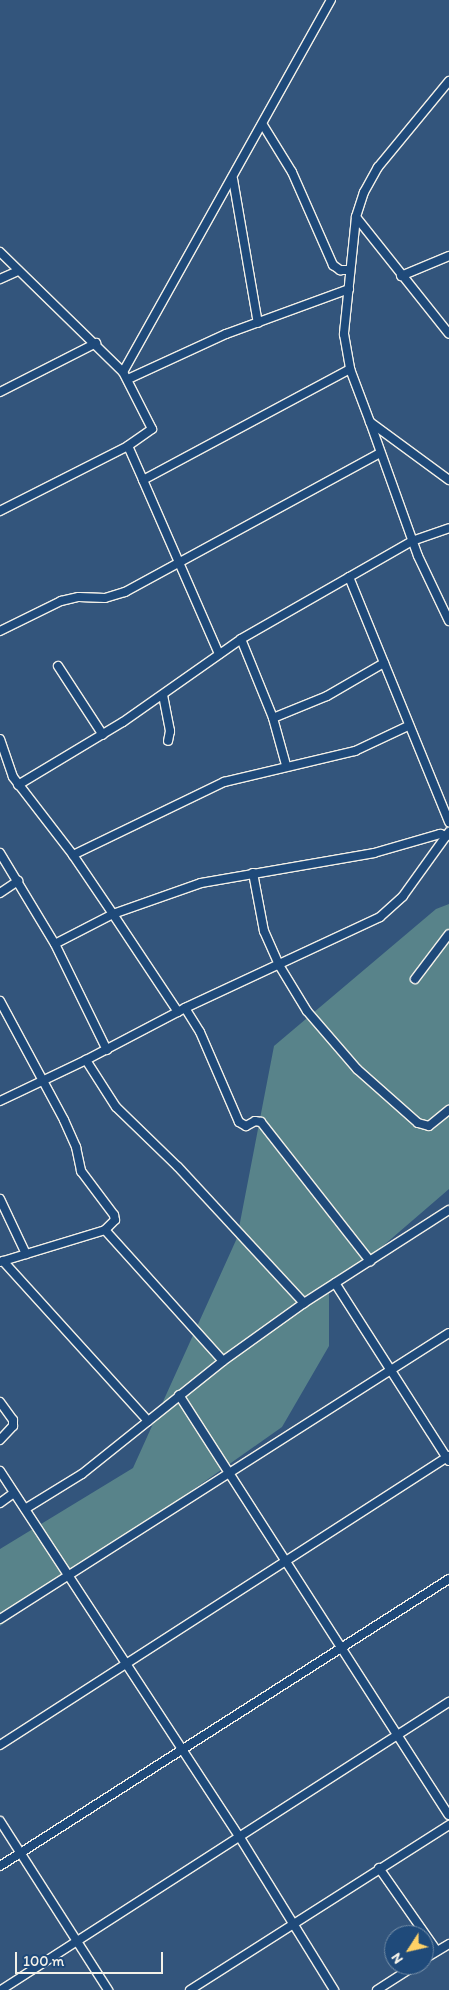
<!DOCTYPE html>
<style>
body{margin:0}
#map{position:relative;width:449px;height:1990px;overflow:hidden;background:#33557c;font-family:Itim,sans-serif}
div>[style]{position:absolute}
.green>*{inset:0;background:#58838a}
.roads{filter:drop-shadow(1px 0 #f4f1e8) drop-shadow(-1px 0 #f4f1e8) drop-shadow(0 1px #f4f1e8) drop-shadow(0 -1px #f4f1e8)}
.minor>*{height:8px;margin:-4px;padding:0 4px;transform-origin:4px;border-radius:4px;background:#1f4a7a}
span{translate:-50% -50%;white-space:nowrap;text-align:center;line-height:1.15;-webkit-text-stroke:4px #1f4a7a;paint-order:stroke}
.north{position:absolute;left:384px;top:1925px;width:50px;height:50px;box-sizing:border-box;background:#1f4a7a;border:1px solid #748da6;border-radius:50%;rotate:235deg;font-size:14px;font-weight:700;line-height:20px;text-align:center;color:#f4f1e8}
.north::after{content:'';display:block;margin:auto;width:18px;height:22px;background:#ffd166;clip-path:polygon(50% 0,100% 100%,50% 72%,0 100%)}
.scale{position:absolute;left:15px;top:1952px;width:148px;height:22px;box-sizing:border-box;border:2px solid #f4f1e8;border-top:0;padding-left:6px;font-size:15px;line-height:18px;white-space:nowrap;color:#f4f1e8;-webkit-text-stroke:4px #1f4a7a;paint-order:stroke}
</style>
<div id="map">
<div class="green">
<div style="clip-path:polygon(449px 904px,449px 1189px,355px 1270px,329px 1288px,329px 1346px,282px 1427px,0 1626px,0 1549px,133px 1468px,237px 1238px,274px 1046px,436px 909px)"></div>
</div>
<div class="roads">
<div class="minor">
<div style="left:449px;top:81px;width:112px;rotate:129.5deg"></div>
<div style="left:378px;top:167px;width:29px;rotate:119deg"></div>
<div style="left:364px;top:192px;width:26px;rotate:108deg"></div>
<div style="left:356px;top:217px;width:118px;rotate:95.9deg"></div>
<div style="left:344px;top:334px;width:36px;rotate:80deg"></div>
<div style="left:350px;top:369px;width:57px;rotate:69.3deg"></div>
<div style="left:370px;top:422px;width:98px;rotate:36.3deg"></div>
<div style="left:263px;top:125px;width:55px;rotate:58.3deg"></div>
<div style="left:292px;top:172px;width:102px;rotate:66.2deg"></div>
<div style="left:333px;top:265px;width:9px;rotate:36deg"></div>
<div style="left:340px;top:270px;width:10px"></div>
<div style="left:233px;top:179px;width:146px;rotate:80.2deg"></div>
<div style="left:356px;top:217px;width:149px;rotate:51.5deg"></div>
<div style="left:0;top:252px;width:172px;rotate:44.3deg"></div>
<div style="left:123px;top:372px;width:64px;rotate:63deg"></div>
<div style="left:152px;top:429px;width:29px;rotate:145deg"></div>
<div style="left:128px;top:446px;width:144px;rotate:153.1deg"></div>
<div style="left:401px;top:276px;width:52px;rotate:-22.6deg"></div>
<div style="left:0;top:279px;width:20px;rotate:-24deg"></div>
<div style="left:123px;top:372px;width:426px;rotate:-60.8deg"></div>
<div style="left:128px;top:379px;width:108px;rotate:-24.7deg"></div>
<div style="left:226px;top:334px;width:131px;rotate:-20.1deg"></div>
<div style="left:0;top:392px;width:108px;rotate:-27deg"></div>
<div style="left:370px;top:422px;width:142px;rotate:70.3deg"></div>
<div style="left:418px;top:556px;width:72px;rotate:64.5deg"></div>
<div style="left:128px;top:446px;width:37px;rotate:66deg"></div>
<div style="left:349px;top:577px;width:265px;rotate:67.8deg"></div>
<div style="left:0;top:631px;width:68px;rotate:-26.2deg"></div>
<div style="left:61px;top:601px;width:18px;rotate:-13deg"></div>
<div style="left:79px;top:597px;width:26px;rotate:2deg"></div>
<div style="left:105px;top:598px;width:21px;rotate:-17deg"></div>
<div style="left:125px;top:592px;width:290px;rotate:-28.6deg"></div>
<div style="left:241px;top:639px;width:85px;rotate:67.9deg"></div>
<div style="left:219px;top:654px;width:190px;rotate:-113.6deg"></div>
<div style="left:143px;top:480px;width:235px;rotate:-28.2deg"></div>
<div style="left:58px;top:666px;width:82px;rotate:56.9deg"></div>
<div style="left:163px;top:695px;width:37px;rotate:79deg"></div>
<div style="left:170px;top:731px;width:10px;rotate:101deg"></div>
<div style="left:0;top:739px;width:40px;rotate:71.1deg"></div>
<div style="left:13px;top:777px;width:98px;rotate:52.4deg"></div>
<div style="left:73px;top:855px;width:71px;rotate:55.9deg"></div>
<div style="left:113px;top:914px;width:65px;rotate:152.7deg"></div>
<div style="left:286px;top:765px;width:49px;rotate:-105.5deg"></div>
<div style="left:273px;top:718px;width:58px;rotate:-22.2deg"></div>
<div style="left:327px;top:696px;width:66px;rotate:-30.1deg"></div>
<div style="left:18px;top:785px;width:122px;rotate:-31deg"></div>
<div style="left:123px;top:722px;width:144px;rotate:-35.1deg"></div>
<div style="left:241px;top:639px;width:197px;rotate:-29.8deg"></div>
<div style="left:412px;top:541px;width:39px;rotate:-19deg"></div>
<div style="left:0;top:853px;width:106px;rotate:58.9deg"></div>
<div style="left:55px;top:944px;width:118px;rotate:63.9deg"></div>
<div style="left:73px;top:855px;width:168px;rotate:-25.8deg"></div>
<div style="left:224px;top:782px;width:135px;rotate:-13.3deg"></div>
<div style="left:355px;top:751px;width:59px;rotate:-25.3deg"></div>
<div style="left:253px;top:873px;width:59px;rotate:79.3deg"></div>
<div style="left:264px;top:931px;width:37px;rotate:66deg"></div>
<div style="left:279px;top:965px;width:54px;rotate:58.7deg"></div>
<div style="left:307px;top:1011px;width:77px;rotate:49.2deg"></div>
<div style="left:357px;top:1069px;width:81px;rotate:41.5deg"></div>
<div style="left:418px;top:1123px;width:11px;rotate:15deg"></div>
<div style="left:429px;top:1126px;width:26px;rotate:-39deg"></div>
<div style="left:0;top:893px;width:22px;rotate:-34deg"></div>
<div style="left:415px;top:979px;width:56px;rotate:-52.9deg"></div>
<div style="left:0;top:1001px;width:135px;rotate:61.7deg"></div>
<div style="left:64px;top:1120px;width:30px;rotate:66deg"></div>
<div style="left:76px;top:1147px;width:25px;rotate:78deg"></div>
<div style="left:81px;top:1171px;width:55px;rotate:53.1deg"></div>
<div style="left:114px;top:1215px;width:5px;rotate:79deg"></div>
<div style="left:115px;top:1220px;width:14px;rotate:135deg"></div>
<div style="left:185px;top:1008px;width:28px;rotate:58deg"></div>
<div style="left:200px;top:1032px;width:98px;rotate:66.6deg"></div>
<div style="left:239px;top:1122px;width:8px;rotate:30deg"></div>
<div style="left:246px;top:1126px;width:10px;rotate:-29deg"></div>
<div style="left:255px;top:1121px;width:6px;rotate:9deg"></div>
<div style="left:261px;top:1122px;width:177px;rotate:51.9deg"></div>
<div style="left:178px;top:1012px;width:118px;rotate:-123.6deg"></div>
<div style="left:113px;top:914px;width:93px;rotate:-19.4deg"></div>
<div style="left:201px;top:883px;width:176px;rotate:-9.8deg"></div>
<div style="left:374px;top:853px;width:69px;rotate:-16.1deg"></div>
<div style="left:440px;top:834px;width:7px;rotate:16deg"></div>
<div style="left:0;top:1101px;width:95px;rotate:-25.5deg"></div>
<div style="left:0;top:1199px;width:61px;rotate:64.7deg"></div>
<div style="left:3px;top:1261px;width:216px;rotate:47.8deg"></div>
<div style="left:0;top:1262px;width:110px;rotate:-16.9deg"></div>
<div style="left:105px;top:1230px;width:176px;rotate:48deg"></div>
<div style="left:335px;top:1283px;width:211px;rotate:57.4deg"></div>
<div style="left:304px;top:1303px;width:185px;rotate:-132.8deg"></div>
<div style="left:178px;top:1167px;width:86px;rotate:-135.9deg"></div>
<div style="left:116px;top:1107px;width:56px;rotate:-122.6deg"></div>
<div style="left:86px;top:1060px;width:112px;rotate:-27.7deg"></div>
<div style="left:185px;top:1008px;width:215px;rotate:-25deg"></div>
<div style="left:380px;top:917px;width:31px;rotate:-42deg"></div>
<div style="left:403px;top:896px;width:79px;rotate:-54.3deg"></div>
<div style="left:179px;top:1395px;width:499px;rotate:57.3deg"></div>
<div style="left:0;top:1402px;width:22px;rotate:54deg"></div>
<div style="left:13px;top:1420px;width:6px;rotate:90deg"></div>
<div style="left:13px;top:1426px;width:19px;rotate:133deg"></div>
<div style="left:0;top:1471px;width:436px;rotate:56.8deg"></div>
<div style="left:239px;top:1836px;width:181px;rotate:58.3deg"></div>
<div style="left:0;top:1503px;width:17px;rotate:-36deg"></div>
<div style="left:25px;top:1509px;width:67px;rotate:-31.6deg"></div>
<div style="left:82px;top:1474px;width:181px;rotate:-38.7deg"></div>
<div style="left:223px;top:1361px;width:100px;rotate:-35.6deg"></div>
<div style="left:304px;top:1303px;width:172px;rotate:-32.7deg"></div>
<div style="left:0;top:1619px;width:532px;rotate:-32.5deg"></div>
<div style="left:0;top:1745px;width:534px;rotate:-32.77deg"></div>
<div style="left:0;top:1821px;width:201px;rotate:57.4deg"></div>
<div style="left:0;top:1866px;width:533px;rotate:-32.59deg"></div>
<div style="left:379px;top:1868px;width:101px;rotate:55.1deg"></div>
<div style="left:424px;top:1959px;width:29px;rotate:-31deg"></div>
<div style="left:1px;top:1990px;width:533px;rotate:-32.74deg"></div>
<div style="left:190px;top:1990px;width:307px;rotate:-32.5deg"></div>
<div style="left:377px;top:1990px;width:46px;rotate:-32.7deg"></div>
</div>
</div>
<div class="north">N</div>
<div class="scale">100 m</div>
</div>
